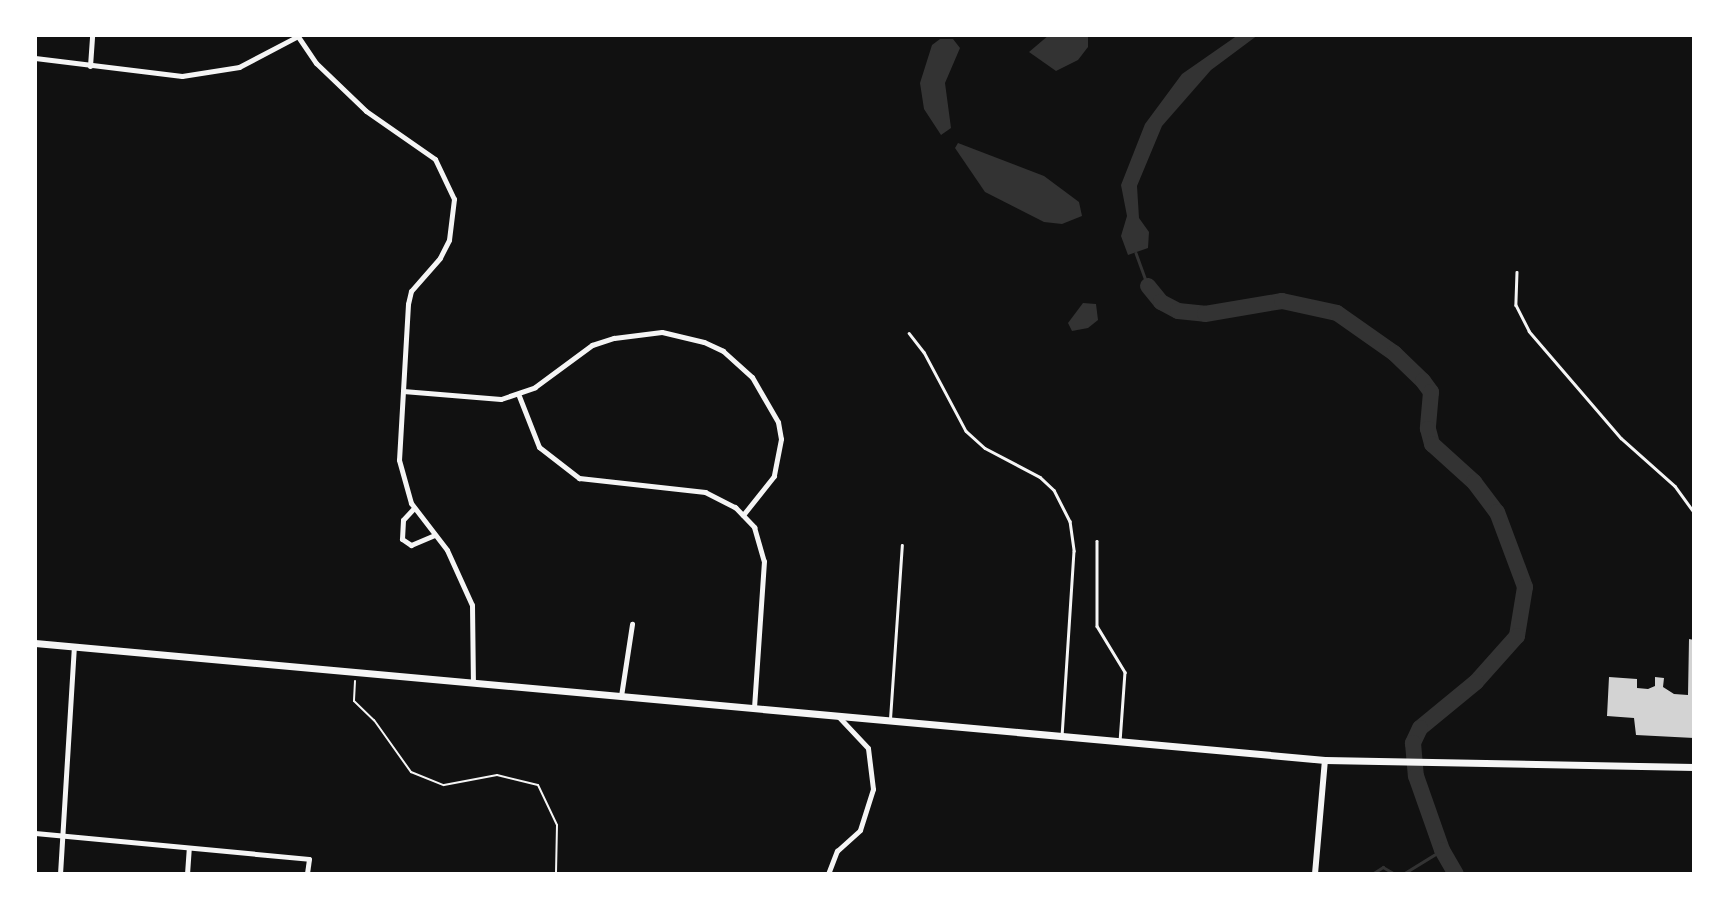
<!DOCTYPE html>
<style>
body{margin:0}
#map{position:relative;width:1729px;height:909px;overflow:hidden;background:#111;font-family:Commissioner,sans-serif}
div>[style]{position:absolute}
.water>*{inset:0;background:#333}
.stream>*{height:2.5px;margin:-1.25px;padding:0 1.25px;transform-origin:1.25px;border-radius:1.25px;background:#333}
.river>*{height:16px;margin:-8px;padding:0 8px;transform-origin:8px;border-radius:8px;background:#333}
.building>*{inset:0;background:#d3d3d3}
.path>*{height:2px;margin:-1px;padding:0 1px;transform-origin:1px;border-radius:1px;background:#f5f5f5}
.service>*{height:2.5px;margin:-1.25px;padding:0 1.25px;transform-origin:1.25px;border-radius:1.25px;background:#f5f5f5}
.minor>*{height:5px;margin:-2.5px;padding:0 2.5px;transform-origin:2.5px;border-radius:2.5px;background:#f5f5f5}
.tertiary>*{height:6px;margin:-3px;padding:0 3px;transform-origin:3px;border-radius:3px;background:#f5f5f5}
.secondary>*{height:7px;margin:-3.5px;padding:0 3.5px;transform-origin:3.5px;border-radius:3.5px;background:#f5f5f5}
span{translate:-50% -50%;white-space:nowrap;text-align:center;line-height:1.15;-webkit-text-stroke:6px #fff;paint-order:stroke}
.frame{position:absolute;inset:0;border:37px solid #fff;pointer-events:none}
</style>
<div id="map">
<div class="water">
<div style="clip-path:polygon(1049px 35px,1088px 35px,1088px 47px,1078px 60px,1056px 71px,1029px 52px)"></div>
<div style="clip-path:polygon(1238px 35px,1258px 35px,1211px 70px,1162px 126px,1137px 186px,1139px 218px,1149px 232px,1148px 248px,1128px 255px,1121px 236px,1127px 216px,1121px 185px,1145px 124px,1182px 74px)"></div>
<div style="clip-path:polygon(940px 39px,953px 39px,960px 48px,945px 83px,951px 128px,941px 135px,924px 109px,920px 83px,932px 45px)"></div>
<div style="clip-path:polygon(958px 143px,1044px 176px,1079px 202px,1082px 216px,1062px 224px,1044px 222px,985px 192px,955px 148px)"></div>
<div style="clip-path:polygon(1083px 303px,1096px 304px,1098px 320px,1088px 328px,1072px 331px,1068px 323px)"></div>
</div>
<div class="stream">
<div style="left:1136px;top:253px;width:35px;rotate:70deg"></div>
<div style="left:1372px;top:874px;width:13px;rotate:-32deg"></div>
<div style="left:1383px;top:867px;width:14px;rotate:30deg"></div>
<div style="left:1403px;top:874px;width:46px;rotate:-31.6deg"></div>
</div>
<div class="river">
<div style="left:1148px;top:286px;width:21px;rotate:51deg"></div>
<div style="left:1161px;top:302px;width:19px;rotate:28deg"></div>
<div style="left:1178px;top:311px;width:27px;rotate:6deg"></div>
<div style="left:1205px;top:314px;width:78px;rotate:-9.6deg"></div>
<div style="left:1282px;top:301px;width:56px;rotate:12.3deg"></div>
<div style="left:1337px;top:313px;width:70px;rotate:35.1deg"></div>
<div style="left:1394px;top:353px;width:40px;rotate:44deg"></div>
<div style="left:1423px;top:381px;width:14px;rotate:54deg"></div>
<div style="left:1431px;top:392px;width:37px;rotate:95deg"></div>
<div style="left:1428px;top:429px;width:16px;rotate:75deg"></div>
<div style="left:1432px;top:444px;width:57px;rotate:42.1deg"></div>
<div style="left:1474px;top:482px;width:38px;rotate:53deg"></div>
<div style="left:1497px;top:512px;width:80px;rotate:69.5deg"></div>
<div style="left:1525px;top:587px;width:50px;rotate:99.3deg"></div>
<div style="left:1517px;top:636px;width:62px;rotate:131.7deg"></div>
<div style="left:1476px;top:682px;width:72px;rotate:140.6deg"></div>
<div style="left:1420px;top:728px;width:17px;rotate:115deg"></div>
<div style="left:1413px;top:743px;width:33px;rotate:85deg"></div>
<div style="left:1416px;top:776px;width:78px;rotate:70.6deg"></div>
<div style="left:1442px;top:850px;width:28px;rotate:60deg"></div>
</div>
<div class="building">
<div style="clip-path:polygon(1689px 639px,1694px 640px,1694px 738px,1636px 735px,1634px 718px,1607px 716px,1609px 677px,1637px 679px,1637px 688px,1648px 689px,1655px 686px,1655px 677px,1664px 678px,1663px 687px,1674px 694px,1688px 695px)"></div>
</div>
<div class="path">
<div style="left:355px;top:681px;width:20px;rotate:93deg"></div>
<div style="left:354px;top:701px;width:28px;rotate:44deg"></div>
<div style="left:374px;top:720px;width:64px;rotate:54.6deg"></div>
<div style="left:411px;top:772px;width:35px;rotate:22deg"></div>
<div style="left:444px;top:785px;width:54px;rotate:-10.7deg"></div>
<div style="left:497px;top:775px;width:42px;rotate:13.7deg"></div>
<div style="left:538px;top:785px;width:44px;rotate:64.6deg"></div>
<div style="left:557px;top:825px;width:49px;rotate:91.2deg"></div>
</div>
<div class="service">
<div style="left:1517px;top:272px;width:33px;rotate:92deg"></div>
<div style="left:1516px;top:305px;width:29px;rotate:63deg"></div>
<div style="left:1529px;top:331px;width:141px;rotate:49.3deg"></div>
<div style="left:1621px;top:438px;width:72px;rotate:41.6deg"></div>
<div style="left:1675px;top:486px;width:32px;rotate:54deg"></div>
<div style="left:909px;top:333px;width:24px;rotate:52deg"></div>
<div style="left:924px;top:352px;width:89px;rotate:62deg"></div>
<div style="left:966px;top:431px;width:25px;rotate:42deg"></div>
<div style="left:985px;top:448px;width:62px;rotate:27.8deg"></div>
<div style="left:1040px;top:477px;width:19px;rotate:43deg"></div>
<div style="left:1054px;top:490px;width:35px;rotate:63deg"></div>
<div style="left:1070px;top:521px;width:30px;rotate:82deg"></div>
<div style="left:1074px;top:551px;width:184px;rotate:93.7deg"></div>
<div style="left:1097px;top:541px;width:85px;rotate:90deg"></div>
<div style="left:1097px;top:626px;width:54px;rotate:58.7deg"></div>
<div style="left:1125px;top:672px;width:69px;rotate:94.1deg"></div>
<div style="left:890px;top:719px;width:174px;rotate:-86.1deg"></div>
</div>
<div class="minor">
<div style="left:297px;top:35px;width:34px;rotate:56deg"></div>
<div style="left:316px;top:63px;width:69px;rotate:43.8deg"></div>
<div style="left:366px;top:111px;width:84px;rotate:34.8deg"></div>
<div style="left:435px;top:159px;width:44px;rotate:64.6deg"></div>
<div style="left:454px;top:199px;width:41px;rotate:97deg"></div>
<div style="left:449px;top:240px;width:20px;rotate:117deg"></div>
<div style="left:440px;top:258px;width:44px;rotate:131.3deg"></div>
<div style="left:411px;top:291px;width:13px;rotate:103deg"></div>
<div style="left:408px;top:304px;width:156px;rotate:93.3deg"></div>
<div style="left:399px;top:460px;width:45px;rotate:74.4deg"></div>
<div style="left:411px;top:503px;width:59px;rotate:52.5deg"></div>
<div style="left:447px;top:550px;width:60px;rotate:65.6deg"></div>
<div style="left:472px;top:605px;width:77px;rotate:89.3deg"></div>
<div style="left:35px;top:58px;width:148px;rotate:7deg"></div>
<div style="left:182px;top:76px;width:58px;rotate:-9deg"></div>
<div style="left:239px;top:67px;width:67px;rotate:-27.7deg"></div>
<div style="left:90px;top:66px;width:31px;rotate:-86deg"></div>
<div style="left:403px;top:391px;width:98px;rotate:4.7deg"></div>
<div style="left:501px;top:399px;width:36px;rotate:-19deg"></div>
<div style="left:535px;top:387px;width:71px;rotate:-36.4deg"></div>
<div style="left:592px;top:345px;width:23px;rotate:-18deg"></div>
<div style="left:614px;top:338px;width:48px;rotate:-7.1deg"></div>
<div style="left:662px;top:332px;width:43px;rotate:13.4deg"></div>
<div style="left:704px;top:342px;width:21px;rotate:25deg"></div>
<div style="left:723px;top:351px;width:39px;rotate:42deg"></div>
<div style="left:752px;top:377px;width:52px;rotate:60deg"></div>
<div style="left:778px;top:422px;width:17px;rotate:80deg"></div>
<div style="left:781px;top:439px;width:38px;rotate:101deg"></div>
<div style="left:774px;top:476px;width:50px;rotate:128.5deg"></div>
<div style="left:519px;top:396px;width:55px;rotate:68.6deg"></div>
<div style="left:539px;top:447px;width:51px;rotate:37.8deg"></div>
<div style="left:579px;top:478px;width:127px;rotate:6.3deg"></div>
<div style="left:705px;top:492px;width:34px;rotate:27deg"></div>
<div style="left:735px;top:507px;width:28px;rotate:46deg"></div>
<div style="left:754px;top:527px;width:35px;rotate:74deg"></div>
<div style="left:764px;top:561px;width:147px;rotate:93.9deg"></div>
<div style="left:414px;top:508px;width:16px;rotate:133deg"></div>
<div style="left:403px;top:520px;width:19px;rotate:93deg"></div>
<div style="left:402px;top:539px;width:11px;rotate:34deg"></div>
<div style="left:411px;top:545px;width:25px;rotate:-23deg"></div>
<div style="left:621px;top:696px;width:73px;rotate:-81.3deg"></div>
<div style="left:35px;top:833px;width:275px;rotate:5.4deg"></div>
<div style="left:309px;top:859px;width:15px;rotate:98deg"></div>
<div style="left:60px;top:874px;width:228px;rotate:-86.5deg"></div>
<div style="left:187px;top:874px;width:26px;rotate:-86deg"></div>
<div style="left:828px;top:874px;width:25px;rotate:-69deg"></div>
<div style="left:837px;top:851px;width:31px;rotate:-42deg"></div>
<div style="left:860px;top:830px;width:43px;rotate:-72.4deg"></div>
<div style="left:873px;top:789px;width:41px;rotate:-97deg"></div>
<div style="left:868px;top:748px;width:45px;rotate:-133.2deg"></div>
</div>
<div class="tertiary">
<div style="left:1315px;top:874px;width:114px;rotate:-85deg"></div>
</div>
<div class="secondary">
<div style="left:35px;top:643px;width:1295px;rotate:5.18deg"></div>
<div style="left:1325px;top:760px;width:369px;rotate:1.1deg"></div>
</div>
<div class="frame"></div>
</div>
